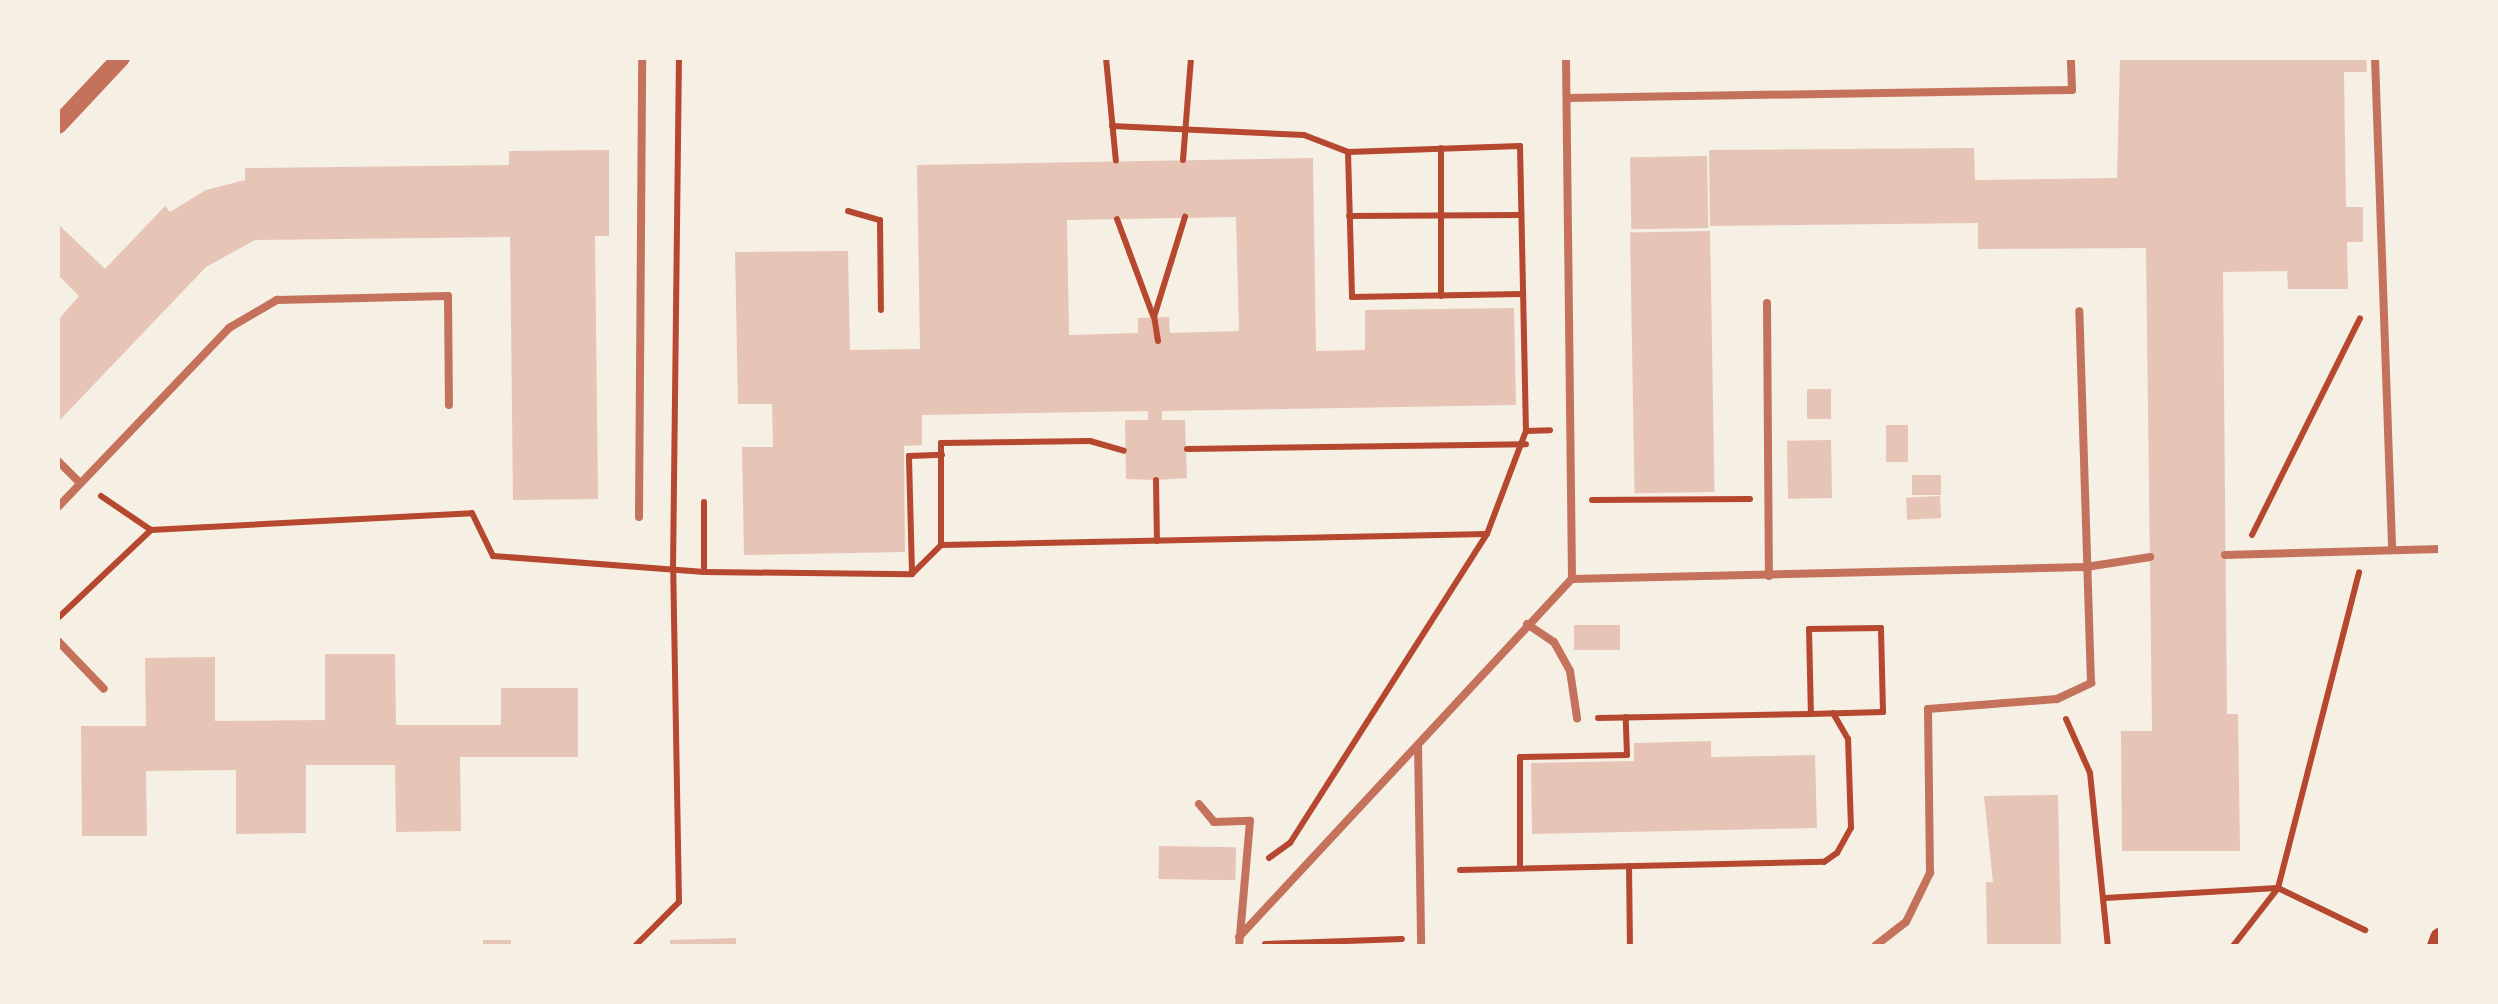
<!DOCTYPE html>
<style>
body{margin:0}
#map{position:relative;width:2498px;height:1004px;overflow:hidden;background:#f6efe4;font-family:"PT Sans",sans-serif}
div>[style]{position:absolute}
.building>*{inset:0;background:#e6c5b7;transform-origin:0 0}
.path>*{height:6px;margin:-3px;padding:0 3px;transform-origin:3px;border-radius:3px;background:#b5482f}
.service>*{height:8px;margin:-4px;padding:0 4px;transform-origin:4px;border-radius:4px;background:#c5725c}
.tertiary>*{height:18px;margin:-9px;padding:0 9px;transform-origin:9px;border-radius:9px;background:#c5725c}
.secondary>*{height:20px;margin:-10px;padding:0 10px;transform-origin:10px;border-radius:10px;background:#b5482f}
span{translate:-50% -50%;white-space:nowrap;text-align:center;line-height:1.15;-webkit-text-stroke:10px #f6efe4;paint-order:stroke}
.frame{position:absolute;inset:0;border:60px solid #f6efe4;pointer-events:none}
</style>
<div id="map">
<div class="building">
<div style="clip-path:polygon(2120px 58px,2366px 58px,2367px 72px,2344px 72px,2346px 207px,2363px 207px,2363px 242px,2347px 242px,2348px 289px,2288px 289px,2287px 271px,2223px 272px,2227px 714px,2238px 714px,2240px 851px,2122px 851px,2121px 731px,2152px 731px,2146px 248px,1978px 249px,1978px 223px,1710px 226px,1709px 150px,1974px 148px,1975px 180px,2117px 178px)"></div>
<div style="clip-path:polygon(609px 150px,609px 236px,595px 236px,598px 499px,513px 500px,510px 237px,255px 240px,206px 267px,58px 422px,58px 320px,79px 296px,58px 275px,58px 224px,105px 269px,165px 206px,170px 212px,206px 190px,245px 180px,245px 168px,509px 165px,509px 151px)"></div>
<div style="left:1707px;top:156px;width:72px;height:77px;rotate:89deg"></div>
<div style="clip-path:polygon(evenodd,1313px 158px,1316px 351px,1365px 350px,1365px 310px,1514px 308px,1516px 405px,1162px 411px,1162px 420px,1185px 420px,1187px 478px,1156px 480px,1126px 479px,1125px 420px,1148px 420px,1148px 411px,922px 415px,922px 445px,904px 446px,905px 552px,744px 555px,742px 447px,773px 447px,772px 404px,738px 404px,735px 252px,848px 251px,850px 350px,920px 349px,917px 165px,1313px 158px,1236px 217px,1239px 331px,1170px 333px,1169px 317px,1138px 318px,1138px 333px,1069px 335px,1067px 220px,1236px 217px)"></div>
<div style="left:1710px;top:231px;width:261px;height:80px;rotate:89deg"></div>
<div style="left:1807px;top:389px;width:24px;height:30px"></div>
<div style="left:1886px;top:425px;width:22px;height:37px"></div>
<div style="left:1831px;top:440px;width:58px;height:44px;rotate:89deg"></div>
<div style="left:1941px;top:475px;width:20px;height:29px;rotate:90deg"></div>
<div style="left:1940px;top:496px;width:22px;height:34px;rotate:87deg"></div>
<div style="left:1620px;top:625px;width:25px;height:46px;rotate:90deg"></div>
<div style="clip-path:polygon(325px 654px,395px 654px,396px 725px,501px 725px,501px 688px,578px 688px,578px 757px,460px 757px,461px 831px,396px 832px,395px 765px,306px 765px,306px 833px,236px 834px,236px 770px,146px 771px,147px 836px,82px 836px,81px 726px,146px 726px,145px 658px,215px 657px,215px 721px,325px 720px)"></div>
<div style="clip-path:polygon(1711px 741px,1711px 757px,1815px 755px,1817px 828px,1532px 834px,1531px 763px,1634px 761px,1634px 743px)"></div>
<div style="clip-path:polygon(2058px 795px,2061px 946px,1987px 946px,1986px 882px,1993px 882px,1984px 796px)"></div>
<div style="left:1159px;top:846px;width:77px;height:33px;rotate:1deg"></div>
<div style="clip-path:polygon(736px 938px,736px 946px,670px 946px,670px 940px)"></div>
<div style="left:483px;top:940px;width:28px;height:6px"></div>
</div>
<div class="path">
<div style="left:1106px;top:58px;width:103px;rotate:84.5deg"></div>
<div style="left:1112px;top:126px;width:192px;rotate:2.7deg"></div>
<div style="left:1304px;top:135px;width:47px;rotate:21.1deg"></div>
<div style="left:1348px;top:152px;width:172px;rotate:-2deg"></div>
<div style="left:1520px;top:146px;width:285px;rotate:88.8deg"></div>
<div style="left:1526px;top:431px;width:24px;rotate:-2deg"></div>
<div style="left:1348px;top:152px;width:145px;rotate:88.4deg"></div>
<div style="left:1352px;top:297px;width:169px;rotate:-1deg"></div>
<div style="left:1183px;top:160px;width:102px;rotate:-85.5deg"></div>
<div style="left:848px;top:211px;width:33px;rotate:16deg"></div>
<div style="left:880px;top:220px;width:90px;rotate:89.4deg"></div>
<div style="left:1349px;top:216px;width:172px;rotate:-0.3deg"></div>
<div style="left:1117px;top:219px;width:103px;rotate:69.6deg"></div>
<div style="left:1441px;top:296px;width:148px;rotate:-90deg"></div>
<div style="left:1158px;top:341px;width:24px;rotate:-99deg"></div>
<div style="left:1154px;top:317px;width:105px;rotate:-72.8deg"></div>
<div style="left:1187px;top:449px;width:339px;rotate:-0.8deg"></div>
<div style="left:1156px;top:480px;width:61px;rotate:89.1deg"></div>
<div style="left:101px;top:496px;width:60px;rotate:34.2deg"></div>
<div style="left:151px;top:530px;width:321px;rotate:-3deg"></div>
<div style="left:472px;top:513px;width:48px;rotate:64deg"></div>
<div style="left:493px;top:556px;width:212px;rotate:4.3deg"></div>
<div style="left:704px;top:572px;width:208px;rotate:0.6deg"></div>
<div style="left:912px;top:574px;width:41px;rotate:-45deg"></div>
<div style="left:941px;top:545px;width:546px;rotate:-1.15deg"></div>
<div style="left:1487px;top:534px;width:110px;rotate:-69.3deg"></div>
<div style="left:1592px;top:500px;width:158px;rotate:-0.4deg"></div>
<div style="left:704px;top:502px;width:70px;rotate:90deg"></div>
<div style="left:2252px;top:535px;width:242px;rotate:-63.5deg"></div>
<div style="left:941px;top:545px;width:102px;rotate:-90deg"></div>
<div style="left:941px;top:443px;width:149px;rotate:-0.8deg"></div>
<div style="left:1090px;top:441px;width:35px;rotate:16deg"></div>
<div style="left:912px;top:573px;width:117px;rotate:-91.5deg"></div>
<div style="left:909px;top:456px;width:33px;rotate:-2deg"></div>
<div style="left:58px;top:618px;width:128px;rotate:-43.4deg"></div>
<div style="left:1598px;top:718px;width:213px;rotate:-1.1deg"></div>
<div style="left:1811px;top:714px;width:72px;rotate:-1.6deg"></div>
<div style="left:1883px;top:712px;width:84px;rotate:-91.4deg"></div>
<div style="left:1881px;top:628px;width:72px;rotate:179.2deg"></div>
<div style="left:1809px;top:629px;width:85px;rotate:88.7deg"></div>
<div style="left:2066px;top:719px;width:59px;rotate:66deg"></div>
<div style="left:2090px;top:773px;width:174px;rotate:84.1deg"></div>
<div style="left:1269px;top:858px;width:26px;rotate:-36deg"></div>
<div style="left:1290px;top:843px;width:366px;rotate:-57.5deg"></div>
<div style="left:1629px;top:866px;width:80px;rotate:89.3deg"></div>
<div style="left:1520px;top:868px;width:111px;rotate:-90deg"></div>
<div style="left:1520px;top:757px;width:107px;rotate:-1.1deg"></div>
<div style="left:1627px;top:755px;width:38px;rotate:-92deg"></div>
<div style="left:1460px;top:870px;width:364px;rotate:-1.3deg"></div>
<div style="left:1824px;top:862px;width:16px;rotate:-35deg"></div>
<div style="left:1837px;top:853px;width:29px;rotate:-61deg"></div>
<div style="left:1851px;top:828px;width:89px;rotate:-91.9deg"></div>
<div style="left:1848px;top:739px;width:30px;rotate:-120deg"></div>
<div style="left:2105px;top:898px;width:173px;rotate:-3.3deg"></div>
<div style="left:2278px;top:888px;width:326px;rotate:-75.6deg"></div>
<div style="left:1265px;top:944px;width:137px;rotate:-2.1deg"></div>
<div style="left:635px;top:946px;width:62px;rotate:-45deg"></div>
<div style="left:679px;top:902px;width:333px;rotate:-91deg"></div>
<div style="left:673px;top:569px;width:511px;rotate:-89.33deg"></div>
<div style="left:2233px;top:946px;width:73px;rotate:-52.2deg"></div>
<div style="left:2278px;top:888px;width:97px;rotate:25.8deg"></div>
</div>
<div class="service">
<div style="left:1566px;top:58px;width:521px;rotate:89.34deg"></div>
<div style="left:2375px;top:58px;width:492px;rotate:88deg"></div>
<div style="left:1567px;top:98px;width:505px;rotate:-0.91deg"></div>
<div style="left:2072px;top:90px;width:32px;rotate:-92deg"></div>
<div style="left:1767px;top:303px;width:273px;rotate:89.6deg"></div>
<div style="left:58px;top:461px;width:31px;rotate:45deg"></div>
<div style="left:58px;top:507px;width:248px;rotate:-46.3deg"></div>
<div style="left:229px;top:328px;width:56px;rotate:-30.3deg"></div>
<div style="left:277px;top:300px;width:171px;rotate:-1.3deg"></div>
<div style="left:448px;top:296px;width:109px;rotate:89.5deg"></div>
<div style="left:639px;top:517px;width:459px;rotate:-89.6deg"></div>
<div style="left:2225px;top:555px;width:215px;rotate:-1.6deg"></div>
<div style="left:1527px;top:624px;width:32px;rotate:34deg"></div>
<div style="left:1554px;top:642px;width:33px;rotate:61deg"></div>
<div style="left:1570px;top:671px;width:48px;rotate:81.5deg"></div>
<div style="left:58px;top:641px;width:66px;rotate:46.2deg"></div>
<div style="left:1418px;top:745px;width:201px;rotate:89.1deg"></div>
<div style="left:1199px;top:804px;width:23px;rotate:50deg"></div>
<div style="left:1214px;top:822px;width:36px;rotate:-2deg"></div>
<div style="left:1250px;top:821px;width:125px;rotate:95deg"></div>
<div style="left:1239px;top:937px;width:489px;rotate:-47.1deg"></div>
<div style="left:1572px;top:579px;width:514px;rotate:-1.34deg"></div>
<div style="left:2086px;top:567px;width:65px;rotate:-8.9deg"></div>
<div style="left:1875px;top:946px;width:39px;rotate:-38deg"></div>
<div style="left:1906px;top:922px;width:55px;rotate:-63.9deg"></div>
<div style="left:1930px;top:873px;width:164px;rotate:-90.7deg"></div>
<div style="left:1928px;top:709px;width:129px;rotate:-4.4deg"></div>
<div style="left:2057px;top:699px;width:38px;rotate:-25deg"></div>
<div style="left:2091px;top:683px;width:372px;rotate:-91.8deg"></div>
</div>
<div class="tertiary">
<div style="left:58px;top:125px;width:92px;rotate:-46.8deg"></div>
</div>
<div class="secondary">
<div style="left:2437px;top:946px;width:9px;rotate:-69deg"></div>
</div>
<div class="frame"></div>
</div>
